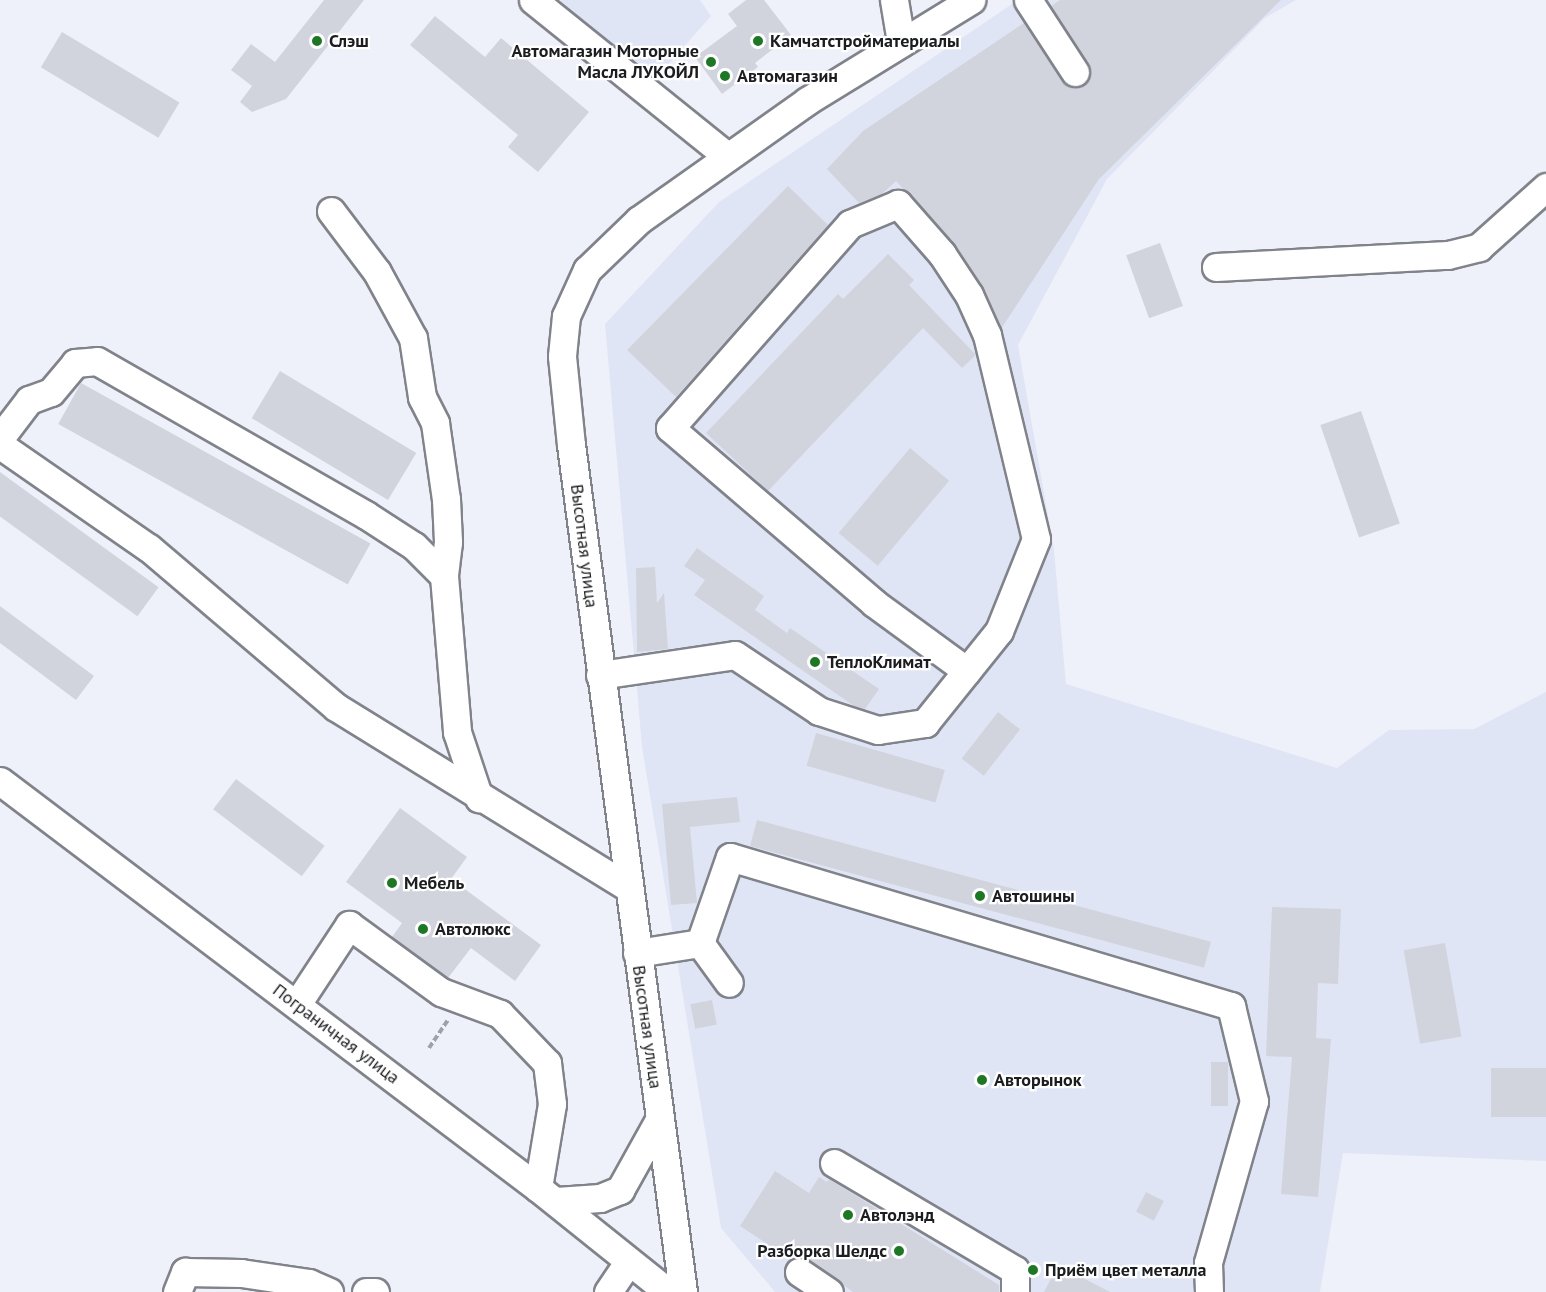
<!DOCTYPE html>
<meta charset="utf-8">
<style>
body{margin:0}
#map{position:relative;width:1546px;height:1292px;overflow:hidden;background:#eff1fa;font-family:"PT Sans",sans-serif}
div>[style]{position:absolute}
.built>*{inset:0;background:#e0e5f5}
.building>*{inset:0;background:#d1d4dd;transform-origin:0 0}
.path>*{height:4px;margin-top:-2px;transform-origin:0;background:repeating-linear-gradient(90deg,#a0a1a8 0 6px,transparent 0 9px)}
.roads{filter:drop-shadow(2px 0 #81838b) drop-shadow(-2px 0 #81838b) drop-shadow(0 2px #81838b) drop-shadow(0 -2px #81838b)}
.minor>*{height:27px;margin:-13.5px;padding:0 13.5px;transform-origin:13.5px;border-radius:13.5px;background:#fff}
.dots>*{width:16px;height:16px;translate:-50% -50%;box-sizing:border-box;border:3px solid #fff;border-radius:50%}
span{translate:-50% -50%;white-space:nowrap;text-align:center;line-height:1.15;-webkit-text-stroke:4.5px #fff;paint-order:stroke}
.poi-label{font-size:18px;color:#1c1d20;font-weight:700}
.left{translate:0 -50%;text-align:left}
.right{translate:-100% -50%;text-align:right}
.street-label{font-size:18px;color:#1c1d20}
</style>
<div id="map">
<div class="built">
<div style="clip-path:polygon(560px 0,700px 0,711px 16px,653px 82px)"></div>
<div style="clip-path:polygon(1018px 0,1296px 0,1265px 18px,1107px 179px,1018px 345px,1054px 550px,1066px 684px,1337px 768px,1389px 730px,1474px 729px,1546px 692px,1546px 1161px,1343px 1153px,1320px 1292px,775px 1292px,721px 1228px,642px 747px,605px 324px,719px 202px)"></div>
</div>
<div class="building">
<div style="clip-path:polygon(324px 0,364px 0,286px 99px,252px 112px,240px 102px,252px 86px,231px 70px,251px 44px,275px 62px)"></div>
<div style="clip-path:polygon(746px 0,764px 0,791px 35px,755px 63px,758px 67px,722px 94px,695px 57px,737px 26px,728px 14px)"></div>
<div style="clip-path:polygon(1060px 0,1281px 0,1099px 179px,1001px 329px,982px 286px,955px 245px,896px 181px,882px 194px,859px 203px,827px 169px,863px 131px,1024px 23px,1062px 81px,1075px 88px,1084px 85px,1091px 71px,1051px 6px)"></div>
<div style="clip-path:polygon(435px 16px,485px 57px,501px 38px,589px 112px,538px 172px,508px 147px,518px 135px,410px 45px)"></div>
<div style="left:62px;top:32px;width:137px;height:41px;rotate:31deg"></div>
<div style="clip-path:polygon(788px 186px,828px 225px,676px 397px,627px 350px)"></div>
<div style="left:1160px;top:243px;width:67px;height:36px;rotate:70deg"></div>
<div style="clip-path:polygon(888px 254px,914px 280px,909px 285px,976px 355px,962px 368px,923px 328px,768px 491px,706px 433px,838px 294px,843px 299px)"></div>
<div style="left:280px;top:371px;width:159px;height:55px;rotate:31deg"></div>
<div style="left:81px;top:383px;width:331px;height:47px;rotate:29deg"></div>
<div style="left:1361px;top:411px;width:119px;height:43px;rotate:71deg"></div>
<div style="left:910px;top:448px;width:51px;height:111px;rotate:40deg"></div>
<div style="left:0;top:472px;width:196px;height:36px;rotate:36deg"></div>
<div style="clip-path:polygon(697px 548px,764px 596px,755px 610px,787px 633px,790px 628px,879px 689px,865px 709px,854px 706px,694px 595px,705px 580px,684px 566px)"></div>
<div style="clip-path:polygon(655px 567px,657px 603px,664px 593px,668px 649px,637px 652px,636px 568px)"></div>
<div style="clip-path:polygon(0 606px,94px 676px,76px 700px,0 643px)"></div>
<div style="left:998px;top:712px;width:28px;height:59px;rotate:38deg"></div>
<div style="left:816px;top:733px;width:134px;height:34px;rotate:16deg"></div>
<div style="left:236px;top:779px;width:111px;height:38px;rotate:37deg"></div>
<div style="clip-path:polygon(737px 797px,740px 822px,690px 827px,697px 903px,671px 905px,662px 804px)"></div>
<div style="clip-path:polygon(400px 808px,467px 857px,451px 879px,541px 945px,515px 981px,471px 948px,448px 978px,392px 937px,402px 923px,346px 882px)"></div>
<div style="left:757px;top:820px;width:470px;height:27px;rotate:15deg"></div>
<div style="clip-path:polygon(1272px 907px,1341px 909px,1338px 984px,1318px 983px,1316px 1038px,1331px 1039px,1318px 1197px,1281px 1194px,1292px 1057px,1266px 1056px)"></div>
<div style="left:1445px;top:943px;width:95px;height:42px;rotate:80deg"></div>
<div style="left:712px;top:1000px;width:25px;height:22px;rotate:79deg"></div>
<div style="left:1211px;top:1062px;width:17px;height:44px"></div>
<div style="left:1546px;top:1068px;width:49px;height:55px;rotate:90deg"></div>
<div style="clip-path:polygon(775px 1171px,809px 1193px,819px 1177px,827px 1182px,829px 1179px,999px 1285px,999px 1292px,853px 1292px,808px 1259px,784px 1248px,781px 1253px,740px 1226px)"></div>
<div style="left:1146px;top:1192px;width:20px;height:22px;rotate:27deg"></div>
<div style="clip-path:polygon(1058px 1265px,1110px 1292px,1044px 1292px)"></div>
</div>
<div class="path">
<div style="left:429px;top:1048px;width:34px;rotate:-56deg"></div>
</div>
<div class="roads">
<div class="minor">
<div style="left:533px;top:0;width:249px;rotate:38.8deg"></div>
<div style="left:894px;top:0;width:43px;rotate:80.5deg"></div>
<div style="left:1028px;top:0;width:86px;rotate:56.9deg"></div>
<div style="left:331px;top:211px;width:76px;rotate:53deg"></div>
<div style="left:377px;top:272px;width:75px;rotate:61.4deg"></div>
<div style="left:413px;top:338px;width:60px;rotate:81.3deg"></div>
<div style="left:422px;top:397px;width:29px;rotate:63deg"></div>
<div style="left:435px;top:423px;width:77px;rotate:81.8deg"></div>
<div style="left:446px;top:499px;width:43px;rotate:87.3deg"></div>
<div style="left:448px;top:542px;width:34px;rotate:97deg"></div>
<div style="left:444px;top:576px;width:157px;rotate:85.2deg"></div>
<div style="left:457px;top:732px;width:70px;rotate:71.6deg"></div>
<div style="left:1216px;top:267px;width:232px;rotate:-3deg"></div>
<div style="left:1448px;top:255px;width:32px;rotate:-14deg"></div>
<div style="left:1479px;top:247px;width:90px;rotate:-41.8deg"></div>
<div style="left:0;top:438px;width:48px;rotate:-52.7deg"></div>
<div style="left:29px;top:400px;width:23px;rotate:-20deg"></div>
<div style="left:51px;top:392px;width:38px;rotate:-50deg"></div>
<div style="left:75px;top:363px;width:22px;rotate:-5deg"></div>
<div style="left:97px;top:361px;width:310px;rotate:29.8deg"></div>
<div style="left:366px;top:515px;width:57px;rotate:32.9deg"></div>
<div style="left:414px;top:546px;width:42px;rotate:45deg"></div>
<div style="left:0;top:445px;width:181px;rotate:34.7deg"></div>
<div style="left:149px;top:548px;width:245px;rotate:40.4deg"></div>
<div style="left:336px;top:707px;width:343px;rotate:31.7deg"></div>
<div style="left:600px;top:675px;width:136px;rotate:-8.4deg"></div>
<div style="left:735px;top:655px;width:101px;rotate:33.7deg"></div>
<div style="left:819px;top:711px;width:62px;rotate:17.9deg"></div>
<div style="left:878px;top:730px;width:48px;rotate:-8.5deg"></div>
<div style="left:925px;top:723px;width:118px;rotate:-51.2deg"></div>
<div style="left:999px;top:631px;width:99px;rotate:-68.1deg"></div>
<div style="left:1036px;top:539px;width:210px;rotate:-103.5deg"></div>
<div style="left:987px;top:335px;width:44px;rotate:-114.2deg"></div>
<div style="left:969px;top:295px;width:49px;rotate:-123.4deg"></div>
<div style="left:942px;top:254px;width:67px;rotate:-131.3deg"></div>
<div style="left:898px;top:204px;width:52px;rotate:157.4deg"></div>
<div style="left:850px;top:224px;width:272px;rotate:131.4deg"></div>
<div style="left:670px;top:428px;width:269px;rotate:40.6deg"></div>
<div style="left:874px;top:603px;width:115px;rotate:36.2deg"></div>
<div style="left:0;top:781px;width:675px;rotate:37.11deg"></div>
<div style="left:538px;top:1188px;width:166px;rotate:38.7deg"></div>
<div style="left:700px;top:943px;width:49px;rotate:54.1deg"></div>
<div style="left:637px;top:953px;width:64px;rotate:-9deg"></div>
<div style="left:700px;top:943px;width:91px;rotate:-70.8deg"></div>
<div style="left:730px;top:857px;width:523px;rotate:16.56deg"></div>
<div style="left:1231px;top:1006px;width:98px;rotate:76.4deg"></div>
<div style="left:1254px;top:1101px;width:168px;rotate:105.9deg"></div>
<div style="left:1208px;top:1263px;width:29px;rotate:88deg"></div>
<div style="left:297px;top:1004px;width:95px;rotate:-56.6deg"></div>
<div style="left:349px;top:925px;width:114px;rotate:36.1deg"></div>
<div style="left:441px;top:992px;width:63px;rotate:20.4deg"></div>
<div style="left:500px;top:1014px;width:68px;rotate:46.2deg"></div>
<div style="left:547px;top:1063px;width:41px;rotate:83deg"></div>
<div style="left:552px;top:1104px;width:85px;rotate:99.5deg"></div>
<div style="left:834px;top:1163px;width:210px;rotate:30.6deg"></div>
<div style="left:1015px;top:1270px;width:22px;rotate:90deg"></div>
<div style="left:556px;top:1201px;width:44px;rotate:-3.9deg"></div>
<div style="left:600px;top:1198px;width:22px;rotate:-22deg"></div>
<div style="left:620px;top:1190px;width:80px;rotate:-60.9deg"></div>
<div style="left:799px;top:1272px;width:36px;rotate:34deg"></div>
<div style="left:177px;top:1292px;width:22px;rotate:-68deg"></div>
<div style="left:185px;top:1272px;width:56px;rotate:1deg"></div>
<div style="left:241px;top:1273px;width:69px;rotate:8.4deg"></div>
<div style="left:309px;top:1283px;width:22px;rotate:24deg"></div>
<div style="left:366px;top:1292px;width:9px"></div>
<div style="left:608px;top:1292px;width:37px;rotate:-56deg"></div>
<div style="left:683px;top:1292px;width:854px;rotate:-97.53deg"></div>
<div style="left:571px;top:445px;width:89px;rotate:-95.8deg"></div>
<div style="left:562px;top:356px;width:40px;rotate:-84.3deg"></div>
<div style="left:566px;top:316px;width:51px;rotate:-65.5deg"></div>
<div style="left:587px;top:270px;width:72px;rotate:-43.9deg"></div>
<div style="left:639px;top:220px;width:206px;rotate:-35.3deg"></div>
<div style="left:807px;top:101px;width:193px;rotate:-31.6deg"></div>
</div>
</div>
<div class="dots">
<div style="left:317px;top:41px;background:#1e7725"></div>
<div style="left:758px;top:41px;background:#1e7725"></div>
<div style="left:711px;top:62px;background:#1e7725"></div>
<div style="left:725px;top:76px;background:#1e7725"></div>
<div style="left:815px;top:662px;background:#1e7725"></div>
<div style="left:392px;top:883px;background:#1e7725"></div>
<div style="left:980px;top:896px;background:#1e7725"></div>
<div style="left:423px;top:929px;background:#1e7725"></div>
<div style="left:982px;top:1080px;background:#1e7725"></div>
<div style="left:848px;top:1215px;background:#1e7725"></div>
<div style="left:899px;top:1251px;background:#1e7725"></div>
<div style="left:1033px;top:1270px;background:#1e7725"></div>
</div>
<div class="poi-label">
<span class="left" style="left:329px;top:41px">Слэш</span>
<span class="left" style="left:770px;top:41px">Камчатстройматериалы</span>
<span class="right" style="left:699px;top:62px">Автомагазин Моторные<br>Масла ЛУКОЙЛ</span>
<span class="left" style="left:737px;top:76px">Автомагазин</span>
<span class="left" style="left:827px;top:662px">ТеплоКлимат</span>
<span class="left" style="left:404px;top:883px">Мебель</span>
<span class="left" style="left:992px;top:896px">Автошины</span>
<span class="left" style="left:435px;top:929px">Автолюкс</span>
<span class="left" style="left:994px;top:1080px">Авторынок</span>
<span class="left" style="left:860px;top:1215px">Автолэнд</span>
<span class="right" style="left:887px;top:1251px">Разборка Шелдс</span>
<span class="left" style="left:1045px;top:1270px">Приём цвет металла</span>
</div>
<div class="street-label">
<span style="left:584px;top:546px;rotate:83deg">Высотная улица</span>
<span style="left:647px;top:1027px;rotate:82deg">Высотная улица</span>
<span style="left:336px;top:1034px;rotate:37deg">Пограничная улица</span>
</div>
</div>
